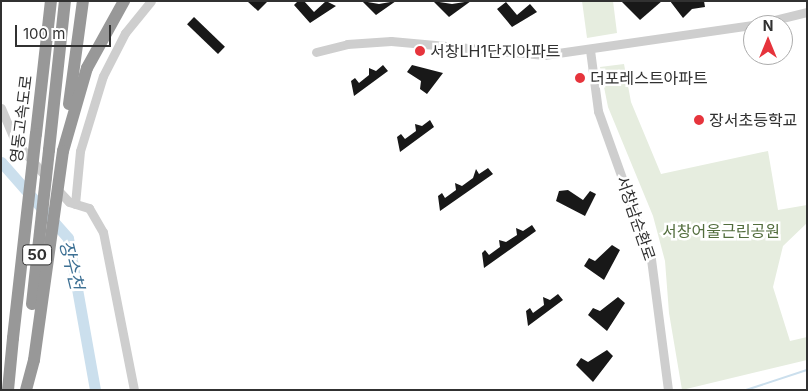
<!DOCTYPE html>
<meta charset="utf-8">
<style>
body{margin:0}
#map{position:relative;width:808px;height:391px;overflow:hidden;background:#fff;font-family:Inter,"Noto Sans KR",sans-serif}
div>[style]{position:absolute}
.green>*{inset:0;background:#e6eddf}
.stream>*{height:2px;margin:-1px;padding:0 1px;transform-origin:1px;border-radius:1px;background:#cbdfed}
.river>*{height:11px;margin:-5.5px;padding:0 5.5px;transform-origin:5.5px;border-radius:5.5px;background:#cbdfed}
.building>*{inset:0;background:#181818;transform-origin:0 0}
.minor>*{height:9px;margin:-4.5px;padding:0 4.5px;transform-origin:4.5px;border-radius:4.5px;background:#cecece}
.highway>*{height:12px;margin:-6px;padding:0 6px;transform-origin:6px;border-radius:6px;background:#989898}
.highway-bridge>*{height:12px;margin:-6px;padding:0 6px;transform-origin:6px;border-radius:6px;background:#989898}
.dots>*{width:14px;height:14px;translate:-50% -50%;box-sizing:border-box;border:2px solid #fff;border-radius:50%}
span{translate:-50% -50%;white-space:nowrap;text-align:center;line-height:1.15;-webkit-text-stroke:5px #fff;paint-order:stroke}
.shield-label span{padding:1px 4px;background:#fff;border:1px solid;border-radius:4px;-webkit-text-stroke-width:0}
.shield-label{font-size:15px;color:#313131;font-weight:700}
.poi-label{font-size:16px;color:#313131}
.left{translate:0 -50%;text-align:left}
.street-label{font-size:16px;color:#313131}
.park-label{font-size:16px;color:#526d3d}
.water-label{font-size:18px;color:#3d7094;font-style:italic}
.frame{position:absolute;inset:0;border:2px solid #313131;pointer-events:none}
.north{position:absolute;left:743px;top:15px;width:50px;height:50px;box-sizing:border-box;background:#fff;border:1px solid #adadad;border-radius:50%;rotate:0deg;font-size:14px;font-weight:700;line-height:20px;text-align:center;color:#313131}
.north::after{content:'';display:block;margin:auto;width:18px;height:22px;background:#e6343c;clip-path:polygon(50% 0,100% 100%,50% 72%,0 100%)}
.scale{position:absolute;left:15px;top:25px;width:96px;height:22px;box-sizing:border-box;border:2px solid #313131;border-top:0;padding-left:6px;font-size:15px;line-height:18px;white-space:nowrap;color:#313131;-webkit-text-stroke:4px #fff;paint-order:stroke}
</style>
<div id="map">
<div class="green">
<div style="clip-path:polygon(582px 1px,613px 1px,617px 33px,587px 38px)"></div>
<div style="clip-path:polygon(624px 64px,631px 102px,661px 174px,768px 151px,778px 210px,807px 205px,807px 223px,783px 246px,773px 287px,790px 341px,807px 337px,807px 360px,682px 390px,669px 313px,665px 261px,653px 216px,608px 107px,600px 67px)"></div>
</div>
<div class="stream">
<div style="left:746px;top:390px;width:64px;rotate:-18.2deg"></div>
</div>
<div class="river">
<div style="left:1px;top:162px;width:101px;rotate:48.6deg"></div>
<div style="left:68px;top:238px;width:154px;rotate:79.9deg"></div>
</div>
<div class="building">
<div style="clip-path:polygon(247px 1px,268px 1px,258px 11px)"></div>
<div style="clip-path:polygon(298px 1px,304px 1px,314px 12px,326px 1px,336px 6px,310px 23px,294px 5px)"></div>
<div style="clip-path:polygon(362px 1px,379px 4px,396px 1px,376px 15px)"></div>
<div style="clip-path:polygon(433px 1px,452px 4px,471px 1px,449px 17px)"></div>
<div style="clip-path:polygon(621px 1px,662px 1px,640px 20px)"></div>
<div style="clip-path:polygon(670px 1px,704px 1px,705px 7px,692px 9px,683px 18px)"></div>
<div style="clip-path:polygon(506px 2px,517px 15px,530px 4px,537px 12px,512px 27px,497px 9px)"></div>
<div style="left:194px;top:17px;width:43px;height:10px;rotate:44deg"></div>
<div style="clip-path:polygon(383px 65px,388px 71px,354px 96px,351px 81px,355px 78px,359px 83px,369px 75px,369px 68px,376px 71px)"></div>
<div style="clip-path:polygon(412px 65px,443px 73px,427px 94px,420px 89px,421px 81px,407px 72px)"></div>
<div style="clip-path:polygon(430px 120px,434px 127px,400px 152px,397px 137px,401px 134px,405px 139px,416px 131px,415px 124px,422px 126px)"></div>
<div style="clip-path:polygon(488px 168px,493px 174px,440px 211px,438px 196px,442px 193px,445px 198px,456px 190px,455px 183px,462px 186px,473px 178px,476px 169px,479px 174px)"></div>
<div style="clip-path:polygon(568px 190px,583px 200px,590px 191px,596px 194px,585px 216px,556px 201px,559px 191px)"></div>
<div style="clip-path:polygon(532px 225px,536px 231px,484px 268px,482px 253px,485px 250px,489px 255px,500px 247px,499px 240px,506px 242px,517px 235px,516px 228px,523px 231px)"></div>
<div style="clip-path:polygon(612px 245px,620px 250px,604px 280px,584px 266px,589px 258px,595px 261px)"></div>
<div style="clip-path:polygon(558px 294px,563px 300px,528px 326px,526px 311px,530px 308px,533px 313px,544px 305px,543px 297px,550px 300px)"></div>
<div style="clip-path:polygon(618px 297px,625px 303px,607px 331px,588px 315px,593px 308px,600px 311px)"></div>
<div style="clip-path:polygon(607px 350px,613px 356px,593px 382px,576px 365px,581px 358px,588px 362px)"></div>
</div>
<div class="minor">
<div style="left:754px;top:25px;width:55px;rotate:-13.8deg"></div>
<div style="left:590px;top:50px;width:62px;rotate:82.5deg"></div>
<div style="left:598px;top:111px;width:157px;rotate:70.3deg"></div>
<div style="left:651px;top:259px;width:132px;rotate:82.6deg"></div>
<div style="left:316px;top:52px;width:32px;rotate:-14deg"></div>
<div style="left:347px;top:44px;width:44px;rotate:-3.9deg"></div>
<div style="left:391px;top:41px;width:154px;rotate:5.2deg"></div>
<div style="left:544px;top:55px;width:211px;rotate:-8.2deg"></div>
<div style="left:1px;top:108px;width:36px;rotate:67deg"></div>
<div style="left:15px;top:141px;width:49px;rotate:49.1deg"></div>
<div style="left:56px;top:188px;width:19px;rotate:47deg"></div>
<div style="left:69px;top:202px;width:21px;rotate:17deg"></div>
<div style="left:89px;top:208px;width:28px;rotate:60deg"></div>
<div style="left:103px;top:232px;width:161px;rotate:78.9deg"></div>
<div style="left:75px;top:204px;width:53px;rotate:-84.6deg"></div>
<div style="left:80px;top:151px;width:78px;rotate:-73deg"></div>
<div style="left:103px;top:76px;width:48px;rotate:-62.9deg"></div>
<div style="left:125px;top:33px;width:41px;rotate:-50.9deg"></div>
</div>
<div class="highway">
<div style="left:69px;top:104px;width:104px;rotate:-82.3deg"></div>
<div style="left:36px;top:134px;width:134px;rotate:-83.6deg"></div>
<div style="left:49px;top:150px;width:150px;rotate:-83.9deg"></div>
<div style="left:63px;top:151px;width:86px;rotate:-73.9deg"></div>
<div style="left:87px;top:68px;width:77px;rotate:-61.1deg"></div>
<div style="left:8px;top:390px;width:52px;rotate:-84.5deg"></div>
<div style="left:26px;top:390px;width:31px;rotate:-75deg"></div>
</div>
<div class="highway-bridge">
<div style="left:32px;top:304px;width:155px;rotate:-83.7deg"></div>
<div style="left:13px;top:338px;width:205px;rotate:-83.6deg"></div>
<div style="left:34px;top:360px;width:211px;rotate:-82.1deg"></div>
</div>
<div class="dots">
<div style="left:420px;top:51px;background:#e6343c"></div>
<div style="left:580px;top:78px;background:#e6343c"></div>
<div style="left:699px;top:120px;background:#e6343c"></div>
</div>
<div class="shield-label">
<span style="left:37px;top:255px">50</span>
</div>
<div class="poi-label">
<span class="left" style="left:430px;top:51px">서창LH1단지아파트</span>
<span class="left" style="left:590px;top:78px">더포레스트아파트</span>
<span class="left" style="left:709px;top:120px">장서초등학교</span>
</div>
<div class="street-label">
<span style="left:21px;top:119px;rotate:-83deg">영동고속도로</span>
<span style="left:636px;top:218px;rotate:71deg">서창남순환로</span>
</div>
<div class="park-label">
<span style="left:721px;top:231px">서창어울근린공원</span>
</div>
<div class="water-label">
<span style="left:71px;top:265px;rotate:76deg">장수천</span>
</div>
<div class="frame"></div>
<div class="north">N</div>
<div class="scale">100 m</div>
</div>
